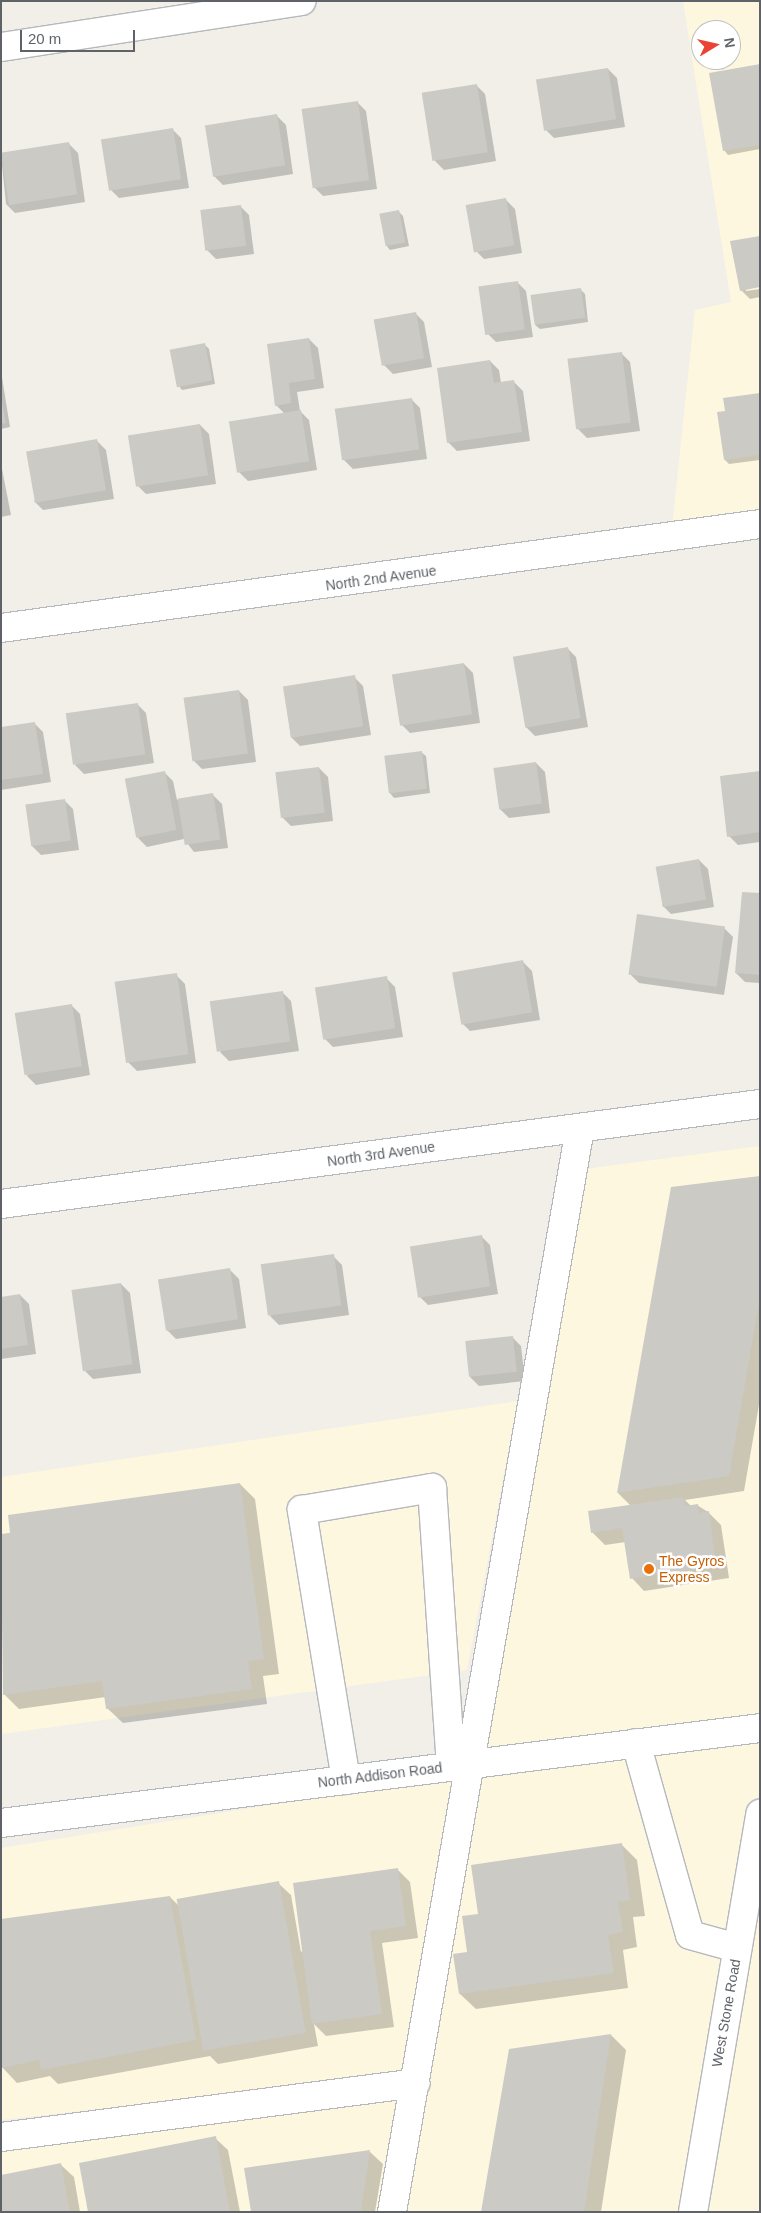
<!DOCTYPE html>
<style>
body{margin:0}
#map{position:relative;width:761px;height:2213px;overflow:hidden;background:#f1efe8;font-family:Arial,sans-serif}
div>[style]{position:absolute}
.commercial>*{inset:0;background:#fef7e0}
.shadow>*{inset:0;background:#0003}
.building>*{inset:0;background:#cccac5;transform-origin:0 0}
.roads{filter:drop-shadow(1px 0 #b5b8bc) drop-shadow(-1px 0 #b5b8bc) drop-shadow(0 1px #b5b8bc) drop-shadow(0 -1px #b5b8bc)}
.minor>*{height:28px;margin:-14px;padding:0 14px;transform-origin:14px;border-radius:14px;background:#fff}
.dots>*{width:14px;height:14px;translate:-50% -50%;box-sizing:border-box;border:2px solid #fff;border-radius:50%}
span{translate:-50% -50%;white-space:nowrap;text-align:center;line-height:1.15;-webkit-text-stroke:5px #fff;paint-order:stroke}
.street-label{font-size:14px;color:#5f6368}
.food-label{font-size:14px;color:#c56008}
.left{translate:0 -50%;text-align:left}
.frame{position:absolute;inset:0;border:2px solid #5f6368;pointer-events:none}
.north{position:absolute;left:691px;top:20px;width:50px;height:50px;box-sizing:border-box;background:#fff;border:1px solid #bfc1c3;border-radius:50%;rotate:81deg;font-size:14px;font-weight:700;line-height:20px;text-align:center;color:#5f6368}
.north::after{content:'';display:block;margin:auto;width:18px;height:22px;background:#ea4335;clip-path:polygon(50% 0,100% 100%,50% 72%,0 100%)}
.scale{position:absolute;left:20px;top:30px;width:115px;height:22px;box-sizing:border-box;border:2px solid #5f6368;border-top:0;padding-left:6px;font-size:15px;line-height:18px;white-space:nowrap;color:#5f6368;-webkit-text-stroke:4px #fff;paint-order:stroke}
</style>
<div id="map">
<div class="commercial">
<div style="clip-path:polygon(evenodd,683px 1px,760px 1px,760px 532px,670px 546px,695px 310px,731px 302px,683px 1px,701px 30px,731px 30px,731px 60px,701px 60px,701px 30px)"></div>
<div style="clip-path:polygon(760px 1146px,760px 1718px,479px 1754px,585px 1169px)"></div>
<div style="clip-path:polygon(518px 1401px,467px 1670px,1px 1734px,1px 1477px)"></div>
<div style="clip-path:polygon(760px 1737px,760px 2212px,1px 2212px,1px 2152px,423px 2091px,479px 1775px)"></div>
<div style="clip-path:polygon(458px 1775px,408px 2074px,1px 2120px,1px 1848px)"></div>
</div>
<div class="shadow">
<div style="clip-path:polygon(760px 65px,760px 149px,728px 155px,724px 150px)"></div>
<div style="clip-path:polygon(608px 69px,617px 78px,625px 127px,554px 138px,545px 129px)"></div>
<div style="clip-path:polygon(476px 85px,485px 94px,496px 161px,444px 170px,435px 161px)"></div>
<div style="clip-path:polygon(357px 102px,366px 111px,377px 189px,323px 196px,314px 187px)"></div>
<div style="clip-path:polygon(277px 116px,286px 125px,293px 174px,223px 185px,214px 176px)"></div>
<div style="clip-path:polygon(172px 129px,181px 138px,189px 188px,119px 198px,110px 189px)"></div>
<div style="clip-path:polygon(69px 144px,78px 153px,85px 202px,15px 213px,6px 204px,1px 154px)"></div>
<div style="clip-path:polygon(506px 200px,515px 209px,522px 253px,484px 259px,475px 250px)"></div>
<div style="clip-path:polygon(240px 206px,249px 215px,254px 254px,216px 259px,207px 250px)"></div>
<div style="clip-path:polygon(399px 212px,403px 216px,409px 246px,390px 250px,386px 245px)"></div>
<div style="clip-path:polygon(517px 282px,526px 291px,533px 337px,496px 342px,487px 333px)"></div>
<div style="clip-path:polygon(746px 288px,746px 291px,760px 289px,760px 297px,750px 299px,741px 290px)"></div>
<div style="clip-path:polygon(580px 289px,585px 294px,588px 322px,540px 329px,535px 325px)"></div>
<div style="clip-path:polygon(415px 313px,424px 322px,432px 367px,393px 374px,384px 365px)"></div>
<div style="clip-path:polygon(309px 339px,318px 348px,324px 388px,297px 392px,300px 411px,309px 420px,317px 470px,248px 481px,239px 472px,231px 422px,285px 414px,276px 405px)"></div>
<div style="clip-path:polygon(205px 345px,209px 349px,215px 384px,182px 390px,178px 385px)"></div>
<div style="clip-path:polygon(621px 353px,630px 362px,640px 431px,587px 438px,578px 429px)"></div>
<div style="clip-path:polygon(490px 361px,499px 370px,501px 383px,514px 382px,523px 391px,530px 441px,457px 451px,448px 442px)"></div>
<div style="clip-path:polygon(1px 371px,10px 427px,1px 429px)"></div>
<div style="clip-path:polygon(760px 395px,760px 460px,729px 464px,725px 460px)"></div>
<div style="clip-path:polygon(411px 399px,420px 408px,427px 459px,353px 469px,344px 460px)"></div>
<div style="clip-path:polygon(200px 425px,209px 434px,216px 484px,146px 494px,137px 485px)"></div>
<div style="clip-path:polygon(97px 441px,106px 450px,114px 499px,43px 510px,34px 501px)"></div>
<div style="clip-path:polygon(1px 464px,11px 515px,1px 517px)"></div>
<div style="clip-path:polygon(567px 648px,576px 657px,588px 727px,535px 736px,526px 727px)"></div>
<div style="clip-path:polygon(464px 664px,473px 673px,480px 723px,410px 733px,401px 724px)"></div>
<div style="clip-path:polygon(354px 677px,363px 686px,371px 735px,300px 746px,291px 737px,284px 687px)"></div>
<div style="clip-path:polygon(239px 691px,248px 700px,256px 762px,202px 769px,193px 760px)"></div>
<div style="clip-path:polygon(137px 704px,146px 713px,154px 763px,84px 774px,75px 765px)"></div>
<div style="clip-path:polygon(34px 723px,43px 732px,51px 782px,1px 790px,1px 729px)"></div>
<div style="clip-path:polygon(421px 752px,426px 756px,430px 793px,394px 798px,390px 793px)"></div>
<div style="clip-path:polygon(536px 763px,545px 772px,550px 813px,509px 818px,500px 809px)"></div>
<div style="clip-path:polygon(319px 768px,328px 777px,333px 821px,291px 826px,282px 817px)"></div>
<div style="clip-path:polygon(164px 772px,173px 781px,177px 800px,213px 795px,222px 804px,228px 848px,194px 852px,184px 839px,147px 847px,138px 838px)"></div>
<div style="clip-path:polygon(760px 772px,760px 842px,738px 845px,729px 836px)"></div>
<div style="clip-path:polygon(64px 800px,73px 809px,79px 850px,41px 855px,32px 846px)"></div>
<div style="clip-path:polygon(699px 860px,708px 869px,714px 907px,671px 914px,662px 905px)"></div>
<div style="clip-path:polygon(760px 895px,760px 983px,745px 982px,736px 973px)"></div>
<div style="clip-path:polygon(724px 928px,733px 937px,724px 995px,639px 983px,630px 974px)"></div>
<div style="clip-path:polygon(523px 962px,532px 971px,540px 1020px,470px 1031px,461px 1022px)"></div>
<div style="clip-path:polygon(176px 975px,185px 984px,196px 1063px,137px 1071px,128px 1062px)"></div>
<div style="clip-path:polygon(386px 978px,395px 987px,403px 1037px,333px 1047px,324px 1038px)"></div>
<div style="clip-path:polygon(282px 992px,291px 1001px,299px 1051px,229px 1061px,220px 1052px)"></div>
<div style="clip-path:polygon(71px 1005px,80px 1014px,90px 1075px,36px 1085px,27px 1076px)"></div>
<div style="clip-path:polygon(760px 1177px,760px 1399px,744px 1491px,685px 1500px,691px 1506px,697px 1505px,708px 1512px,721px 1525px,729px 1578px,644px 1591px,632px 1578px,626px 1542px,605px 1545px,592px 1532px,631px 1506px,618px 1493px,672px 1188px)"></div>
<div style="clip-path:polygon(481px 1236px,490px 1245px,498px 1294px,428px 1305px,419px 1296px)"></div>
<div style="clip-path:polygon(333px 1256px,342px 1265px,349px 1315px,279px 1325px,270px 1316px)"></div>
<div style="clip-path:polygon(230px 1270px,239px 1279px,246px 1328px,176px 1339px,167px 1330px)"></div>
<div style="clip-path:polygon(121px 1284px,130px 1293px,141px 1373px,93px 1379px,84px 1370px)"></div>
<div style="clip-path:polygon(20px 1295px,29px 1304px,36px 1354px,1px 1359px,1px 1298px)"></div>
<div style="clip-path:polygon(512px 1337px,521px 1346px,525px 1381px,479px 1386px,470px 1377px)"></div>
<div style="clip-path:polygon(240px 1484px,255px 1499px,279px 1674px,263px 1676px,267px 1704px,123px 1723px,107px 1708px,106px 1697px,19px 1709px,4px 1694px,1px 1535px)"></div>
<div style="clip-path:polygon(622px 1845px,637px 1860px,645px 1916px,633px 1917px,637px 1947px,623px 1950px,628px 1988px,476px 2009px,460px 1994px,479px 1915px)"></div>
<div style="clip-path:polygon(397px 1869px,410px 1882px,418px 1938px,382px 1943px,394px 2027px,326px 2036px,314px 2024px,318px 2046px,218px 2064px,210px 2056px,58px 2084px,50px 2076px,17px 2083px,2px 2067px,170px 1897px,179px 1906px,278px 1883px,291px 1895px,301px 1952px)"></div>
<div style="clip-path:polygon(611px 2035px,626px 2050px,601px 2212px,483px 2212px)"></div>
<div style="clip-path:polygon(215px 2138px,228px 2150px,240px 2212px,89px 2212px)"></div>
<div style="clip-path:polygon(370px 2152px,383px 2164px,375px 2212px,252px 2212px,246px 2169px)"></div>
<div style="clip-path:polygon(61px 2165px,74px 2177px,80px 2212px,1px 2212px)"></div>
</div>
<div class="building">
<div style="clip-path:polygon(760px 64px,760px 145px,723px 151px,709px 73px)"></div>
<div style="left:608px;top:68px;width:52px;height:73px;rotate:81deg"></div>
<div style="left:477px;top:84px;width:69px;height:56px;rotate:81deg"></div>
<div style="left:358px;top:101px;width:80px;height:57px;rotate:82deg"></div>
<div style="left:277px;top:114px;width:52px;height:73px;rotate:81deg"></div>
<div style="left:173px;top:128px;width:52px;height:73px;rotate:81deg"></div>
<div style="left:69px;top:142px;width:53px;height:69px;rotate:81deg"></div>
<div style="left:506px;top:198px;width:48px;height:41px;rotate:80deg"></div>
<div style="left:241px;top:205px;width:41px;height:41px;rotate:83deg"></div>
<div style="left:399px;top:210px;width:33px;height:20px;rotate:79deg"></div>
<div style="clip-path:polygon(760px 236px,760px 287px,740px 291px,730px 241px)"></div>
<div style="left:518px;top:281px;width:49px;height:40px;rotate:82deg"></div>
<div style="left:581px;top:288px;width:30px;height:51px;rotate:82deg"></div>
<div style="left:416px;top:312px;width:47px;height:43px;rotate:80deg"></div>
<div style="clip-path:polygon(309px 338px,315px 379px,289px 383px,291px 403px,275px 406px,267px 344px)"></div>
<div style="left:205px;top:343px;width:38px;height:36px;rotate:79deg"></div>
<div style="left:622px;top:352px;width:71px;height:55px;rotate:83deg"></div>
<div style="clip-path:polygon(490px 360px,494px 383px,514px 380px,522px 432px,447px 443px,437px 368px)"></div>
<div style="clip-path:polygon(760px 393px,760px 455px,724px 460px,717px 412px,725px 411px,723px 398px)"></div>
<div style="clip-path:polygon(1px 398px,6px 423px,1px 424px)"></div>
<div style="left:412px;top:398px;width:52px;height:78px;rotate:82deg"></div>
<div style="left:301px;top:410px;width:52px;height:73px;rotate:81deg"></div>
<div style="left:200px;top:424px;width:52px;height:73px;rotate:81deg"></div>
<div style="left:97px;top:439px;width:52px;height:72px;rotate:80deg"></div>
<div style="left:568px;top:647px;width:72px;height:56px;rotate:80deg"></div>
<div style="left:464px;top:663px;width:52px;height:73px;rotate:81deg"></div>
<div style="left:355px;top:675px;width:52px;height:73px;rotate:81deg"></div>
<div style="left:239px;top:690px;width:64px;height:56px;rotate:82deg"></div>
<div style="left:138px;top:703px;width:52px;height:73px;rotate:82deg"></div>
<div style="clip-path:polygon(35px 722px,43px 774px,1px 780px,1px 727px)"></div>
<div style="left:422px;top:751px;width:38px;height:38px;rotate:83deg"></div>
<div style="left:536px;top:762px;width:42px;height:43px;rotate:82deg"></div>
<div style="left:319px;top:767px;width:46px;height:44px;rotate:83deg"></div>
<div style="left:165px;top:771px;width:60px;height:41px;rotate:79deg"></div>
<div style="clip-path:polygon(760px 771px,760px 832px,727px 837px,720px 776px)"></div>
<div style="left:213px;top:793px;width:47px;height:36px;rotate:81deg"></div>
<div style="left:65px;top:799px;width:42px;height:40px;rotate:82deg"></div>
<div style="left:699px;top:859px;width:41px;height:44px;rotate:80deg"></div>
<div style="clip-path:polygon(742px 892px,760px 893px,760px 975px,735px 973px)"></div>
<div style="left:637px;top:914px;width:89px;height:61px;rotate:8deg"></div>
<div style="left:523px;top:960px;width:53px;height:72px;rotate:80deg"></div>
<div style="left:177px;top:973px;width:82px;height:63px;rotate:82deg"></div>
<div style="left:387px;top:976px;width:53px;height:73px;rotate:81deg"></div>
<div style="left:283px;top:991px;width:51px;height:74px;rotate:82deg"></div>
<div style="left:72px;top:1004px;width:63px;height:58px;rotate:81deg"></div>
<div style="clip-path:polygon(760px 1176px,760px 1297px,729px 1476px,617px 1493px,671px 1187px)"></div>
<div style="left:482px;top:1235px;width:52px;height:73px;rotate:81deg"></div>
<div style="left:334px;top:1254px;width:52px;height:74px;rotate:82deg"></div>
<div style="left:230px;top:1268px;width:52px;height:73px;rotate:81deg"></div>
<div style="left:121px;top:1283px;width:82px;height:50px;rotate:82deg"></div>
<div style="clip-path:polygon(20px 1294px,28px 1345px,1px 1349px,1px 1297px)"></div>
<div style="left:513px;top:1336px;width:36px;height:48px;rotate:84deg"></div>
<div style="clip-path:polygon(240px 1483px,264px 1659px,248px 1661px,252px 1689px,106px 1709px,102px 1681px,3px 1695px,1px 1534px,10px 1533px,8px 1515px)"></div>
<div style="clip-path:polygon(683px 1497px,685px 1506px,698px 1504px,699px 1513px,709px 1511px,716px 1565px,630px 1579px,622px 1528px,591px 1533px,588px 1511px)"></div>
<div style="clip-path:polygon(622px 1843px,630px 1900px,618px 1902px,623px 1932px,608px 1935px,614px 1973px,459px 1994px,453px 1954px,467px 1952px,462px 1916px,478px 1914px,471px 1865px)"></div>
<div style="clip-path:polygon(398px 1868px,406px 1926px,370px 1931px,382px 2014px,312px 2024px,293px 1883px)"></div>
<div style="left:279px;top:1881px;width:154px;height:104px;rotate:80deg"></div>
<div style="clip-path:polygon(170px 1896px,196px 2040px,41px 2070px,39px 2060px,1px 2068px,1px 1919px)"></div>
<div style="clip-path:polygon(611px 2034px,584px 2212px,481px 2212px,509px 2049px)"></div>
<div style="clip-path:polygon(216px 2136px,230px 2212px,88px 2212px,79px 2163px)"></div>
<div style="clip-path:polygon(370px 2150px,361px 2212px,251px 2212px,244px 2168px)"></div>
<div style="clip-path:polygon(61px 2163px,70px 2212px,1px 2212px,1px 2175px)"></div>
</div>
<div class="roads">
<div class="minor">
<div style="left:1px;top:47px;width:304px;rotate:-8.7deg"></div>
<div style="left:1px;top:628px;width:766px;rotate:-7.8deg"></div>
<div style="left:1px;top:1204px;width:766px;rotate:-7.51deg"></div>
<div style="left:636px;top:1743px;width:199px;rotate:74.3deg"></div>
<div style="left:690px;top:1935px;width:49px;rotate:15.5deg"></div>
<div style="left:346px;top:1780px;width:274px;rotate:-99.3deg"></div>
<div style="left:302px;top:1510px;width:132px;rotate:-9.6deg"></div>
<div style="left:432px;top:1488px;width:279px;rotate:86.1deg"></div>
<div style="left:1px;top:1823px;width:765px;rotate:-7.13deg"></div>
<div style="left:1px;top:2137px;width:418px;rotate:-7.4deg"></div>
<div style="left:392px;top:2212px;width:1100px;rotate:-80.16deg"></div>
<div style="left:693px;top:2212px;width:404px;rotate:-80.4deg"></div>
</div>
</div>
<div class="dots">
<div style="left:649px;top:1569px;background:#e8710a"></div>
</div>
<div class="street-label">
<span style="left:381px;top:578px;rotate:-8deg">North 2nd Avenue</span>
<span style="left:381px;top:1154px;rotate:-8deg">North 3rd Avenue</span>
<span style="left:380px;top:1775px;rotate:-7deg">North Addison Road</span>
<span style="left:726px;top:2013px;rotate:-80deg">West Stone Road</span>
</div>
<div class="food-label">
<span class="left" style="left:659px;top:1569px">The Gyros<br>Express</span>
</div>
<div class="frame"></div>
<div class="north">N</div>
<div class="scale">20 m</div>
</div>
